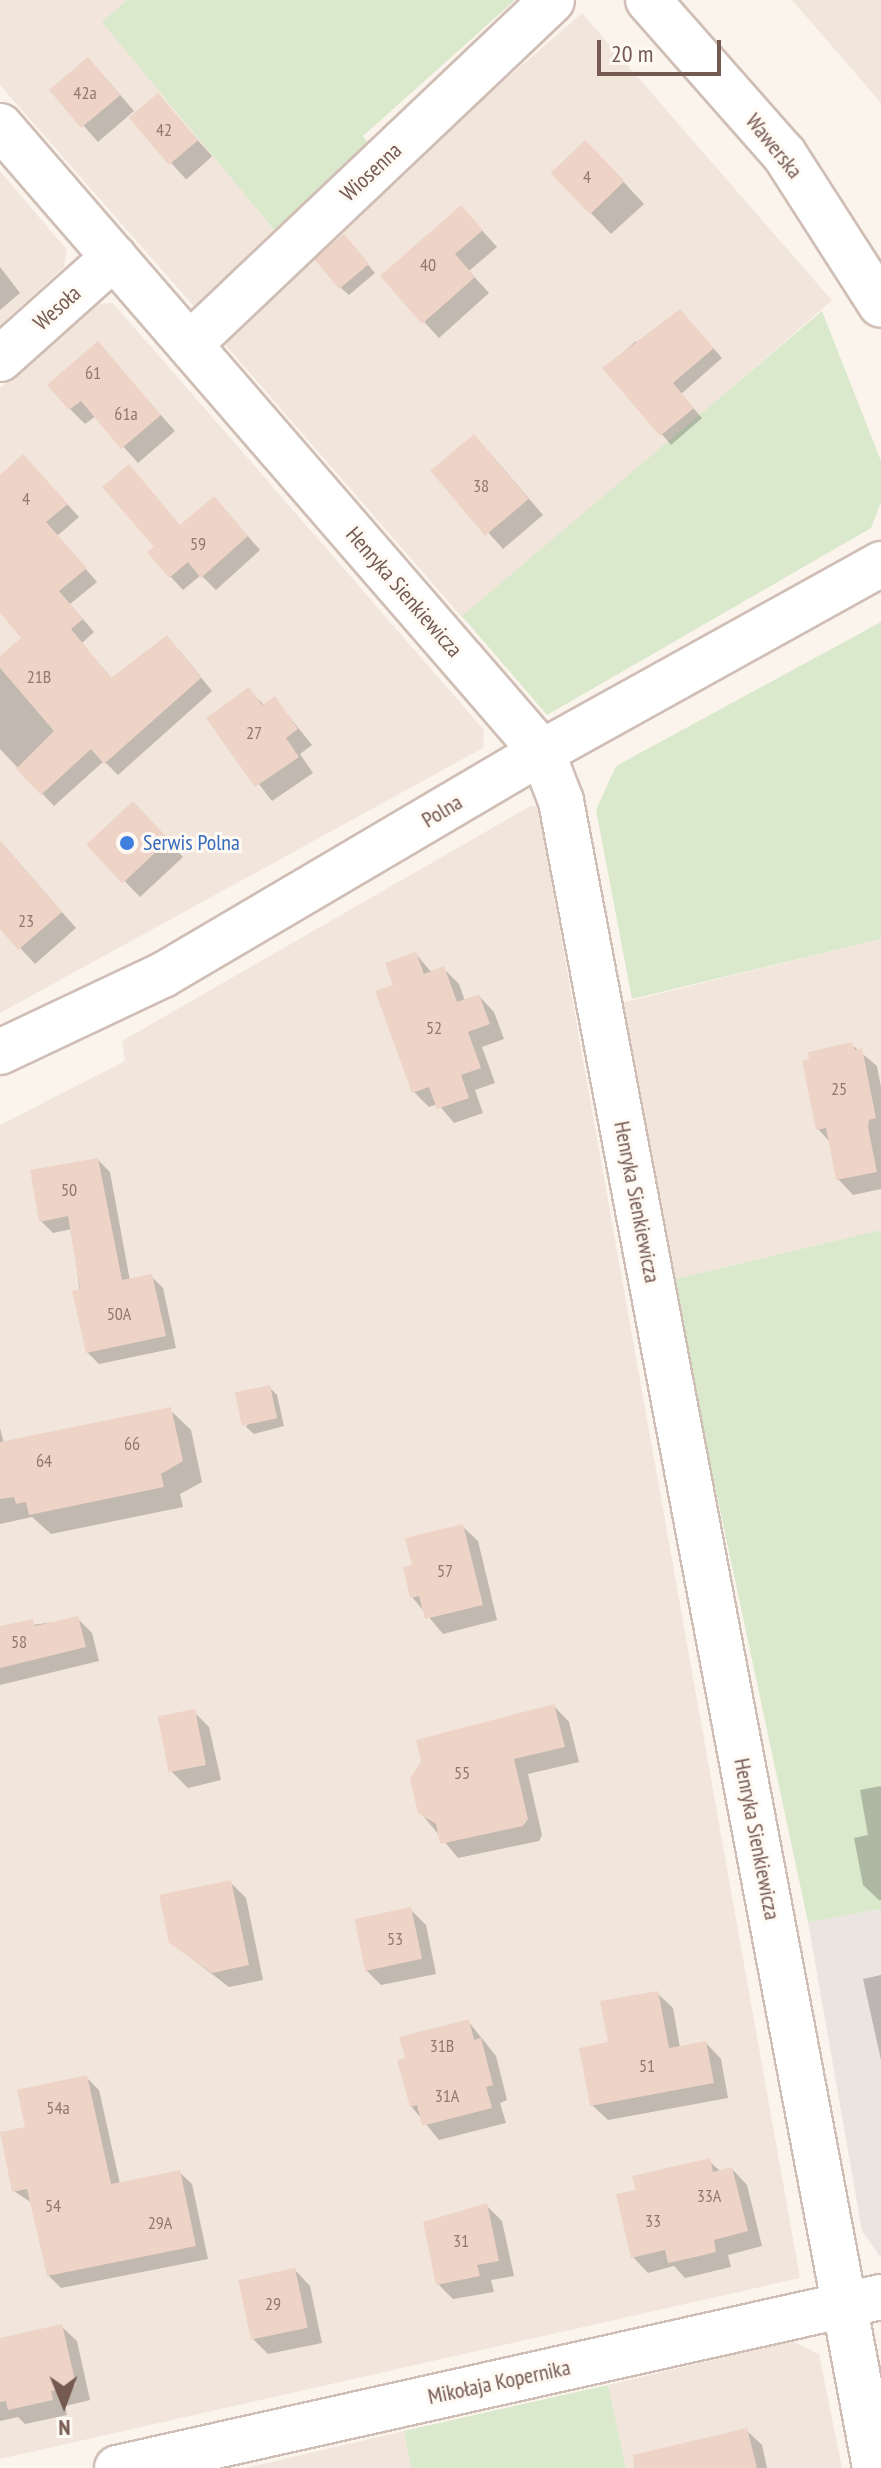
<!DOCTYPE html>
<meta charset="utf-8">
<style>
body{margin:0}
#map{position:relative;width:881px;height:2468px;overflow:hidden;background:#fbf4ed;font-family:"PT Sans Narrow",sans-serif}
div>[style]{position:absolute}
.residential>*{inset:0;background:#f2e6dc;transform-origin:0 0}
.industrial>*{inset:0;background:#ebe5e1}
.green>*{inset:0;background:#dae8cc}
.shadow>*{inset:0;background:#0003;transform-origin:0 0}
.building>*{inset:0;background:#eed3c7;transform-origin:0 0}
.roads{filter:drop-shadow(2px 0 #cfbeb5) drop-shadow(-2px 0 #cfbeb5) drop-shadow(0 2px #cfbeb5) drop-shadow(0 -2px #cfbeb5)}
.street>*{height:44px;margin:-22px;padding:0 22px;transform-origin:22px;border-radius:22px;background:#fff}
.secondary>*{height:44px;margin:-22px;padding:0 22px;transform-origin:22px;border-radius:22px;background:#fff}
.dots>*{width:22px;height:22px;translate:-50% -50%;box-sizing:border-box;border:4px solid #fef9f3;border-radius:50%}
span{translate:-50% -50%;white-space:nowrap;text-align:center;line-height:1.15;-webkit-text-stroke:6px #fef9f3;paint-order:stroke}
.number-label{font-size:18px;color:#93786e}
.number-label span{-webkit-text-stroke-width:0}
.street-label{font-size:22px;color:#755a51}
.shop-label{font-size:22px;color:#366cbe}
.left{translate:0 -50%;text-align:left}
.north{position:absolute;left:24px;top:2364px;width:80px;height:80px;-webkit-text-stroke:6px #fef9f3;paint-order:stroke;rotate:179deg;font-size:22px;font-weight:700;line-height:32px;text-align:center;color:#755a51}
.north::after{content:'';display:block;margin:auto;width:28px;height:36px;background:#755a51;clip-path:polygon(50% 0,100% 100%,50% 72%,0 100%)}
.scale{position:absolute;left:597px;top:40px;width:124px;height:36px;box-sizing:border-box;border:4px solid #755a51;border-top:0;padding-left:10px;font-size:24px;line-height:28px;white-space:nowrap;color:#755a51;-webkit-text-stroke:6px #fef9f3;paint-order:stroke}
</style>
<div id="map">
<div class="residential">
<div style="clip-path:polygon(0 0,127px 0,103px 22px,280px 237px,197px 310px,0 85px)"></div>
<div style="clip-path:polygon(792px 0,881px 0,881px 103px)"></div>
<div style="left:582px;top:13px;width:381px;height:487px;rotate:49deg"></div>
<div style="clip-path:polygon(0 171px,67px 250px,64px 267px,0 325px)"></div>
<div style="clip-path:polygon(113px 303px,484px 730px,483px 748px,0 1013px,0 388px,95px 304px)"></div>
<div style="clip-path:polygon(532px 805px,538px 807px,800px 2278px,0 2459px,0 1125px,125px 1061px,122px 1041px)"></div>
<div style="clip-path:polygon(881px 939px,881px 1230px,671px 1280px,617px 1004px)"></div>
<div style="clip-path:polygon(792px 2341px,819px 2354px,842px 2468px,626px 2468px,608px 2385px)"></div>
<div style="clip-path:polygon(404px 2431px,411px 2468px,245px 2468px)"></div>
</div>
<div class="industrial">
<div style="clip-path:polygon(881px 1909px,881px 2258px,862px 2231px,808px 1922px)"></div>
</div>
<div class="green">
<div style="clip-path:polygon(127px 0,515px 0,363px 136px,373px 151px,280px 237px,102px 22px)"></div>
<div style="clip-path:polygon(822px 311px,881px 461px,881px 502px,871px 528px,547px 715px,462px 616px)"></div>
<div style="clip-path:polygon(881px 622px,881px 939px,632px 999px,596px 810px,616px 766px)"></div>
<div style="clip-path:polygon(881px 1230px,881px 1909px,808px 1922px,671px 1280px)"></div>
<div style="clip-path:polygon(608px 2385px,626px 2468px,411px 2468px,404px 2431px)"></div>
</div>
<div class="shadow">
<div style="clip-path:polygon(103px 75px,134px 111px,98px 142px,52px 90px)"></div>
<div style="left:158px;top:96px;width:81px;height:35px;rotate:48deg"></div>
<div style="clip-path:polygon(607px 164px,644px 204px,611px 234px,590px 212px)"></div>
<div style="clip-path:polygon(461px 207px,497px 247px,469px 271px,489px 293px,439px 338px,382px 276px)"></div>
<div style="clip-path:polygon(351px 244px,375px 273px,349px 295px,341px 288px)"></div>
<div style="clip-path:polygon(0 267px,20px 293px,0 310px)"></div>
<div style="clip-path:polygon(690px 322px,722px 358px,681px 394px,702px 418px,671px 445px,605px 368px,636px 341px,641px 346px)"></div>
<div style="clip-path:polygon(98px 344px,175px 431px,138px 463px,96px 416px,85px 424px,70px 409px)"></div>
<div style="clip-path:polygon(489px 452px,543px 515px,503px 549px,434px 472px)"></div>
<div style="clip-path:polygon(35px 469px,79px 517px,57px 536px,97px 582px,70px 604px,94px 632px,82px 643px,112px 679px,179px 650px,212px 691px,118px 775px,104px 761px,54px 806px,0 749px,0 660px,24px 638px,0 610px,0 478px)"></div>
<div style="clip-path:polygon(227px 512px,260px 550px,216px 590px,201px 575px,183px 590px,170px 576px,181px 526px)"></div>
<div style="clip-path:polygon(249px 690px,265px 706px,275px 699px,312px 745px,300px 754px,313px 773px,272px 801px,208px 718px)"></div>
<div style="clip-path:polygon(148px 819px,183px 857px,140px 897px,89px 844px)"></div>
<div style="clip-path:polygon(0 841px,76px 928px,35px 964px,0 926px)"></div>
<div style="clip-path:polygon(416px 954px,432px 973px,444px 969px,459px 984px,465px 1001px,479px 996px,494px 1012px,504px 1039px,482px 1047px,495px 1083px,475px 1090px,483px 1113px,454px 1123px,438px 1104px,429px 1107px,414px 1092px,396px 986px)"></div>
<div style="clip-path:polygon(852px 1045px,877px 1066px,881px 1087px,881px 1189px,853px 1195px,838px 1179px,830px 1142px,818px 1129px)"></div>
<div style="clip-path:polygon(98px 1160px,110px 1172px,130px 1281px,151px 1276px,163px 1288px,176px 1348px,99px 1364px,87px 1352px,72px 1229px,53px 1233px,41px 1221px)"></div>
<div style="clip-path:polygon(269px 1387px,277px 1395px,284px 1426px,254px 1434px,246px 1427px)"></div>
<div style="clip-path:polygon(170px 1410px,191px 1430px,202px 1482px,180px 1494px,183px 1507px,51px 1534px,32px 1517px,0 1524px,0 1428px,4px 1444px)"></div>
<div style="clip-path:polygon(462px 1526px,478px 1541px,497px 1620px,443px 1634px,412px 1597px,414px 1566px)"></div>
<div style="clip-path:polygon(78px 1619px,92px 1633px,99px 1661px,0 1685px,0 1629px)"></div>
<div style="clip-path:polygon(554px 1706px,569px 1722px,579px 1762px,528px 1774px,542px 1835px,539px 1841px,458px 1858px,420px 1812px)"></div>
<div style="clip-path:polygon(194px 1712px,209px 1727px,221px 1780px,188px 1788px,172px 1772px)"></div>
<div style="clip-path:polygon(881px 1786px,881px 1900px,879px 1900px,863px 1885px,854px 1838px,868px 1835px,860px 1790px)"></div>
<div style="clip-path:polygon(230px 1882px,246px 1898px,263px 1980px,229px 1987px,170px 1942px)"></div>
<div style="clip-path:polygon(410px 1909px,426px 1925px,436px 1974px,381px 1985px,366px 1970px)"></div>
<div style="clip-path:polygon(881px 1975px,881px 2060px,863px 1979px)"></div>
<div style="clip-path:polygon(657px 1993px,673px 2008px,680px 2048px,706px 2043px,721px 2059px,728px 2098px,608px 2120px,592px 2105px,610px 2044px)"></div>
<div style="clip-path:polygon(468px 2021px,496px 2056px,507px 2100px,500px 2103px,506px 2123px,439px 2140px,411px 2106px)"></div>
<div style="clip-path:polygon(86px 2077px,99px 2090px,120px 2184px,179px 2172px,192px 2184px,208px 2259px,61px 2288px,48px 2275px,32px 2203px,14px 2191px,28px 2128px)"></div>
<div style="clip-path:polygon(709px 2161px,721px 2172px,732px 2169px,747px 2185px,762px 2246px,728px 2255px,731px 2267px,685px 2278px,674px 2266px,648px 2273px,633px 2257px,638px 2191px)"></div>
<div style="clip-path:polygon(487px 2206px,502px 2221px,514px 2276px,491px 2280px,494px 2292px,453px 2299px,438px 2284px)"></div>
<div style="clip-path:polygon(295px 2270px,310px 2286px,322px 2343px,268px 2354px,252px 2338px)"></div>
<div style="clip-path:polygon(61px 2326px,77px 2341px,90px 2400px,65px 2406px,67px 2415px,25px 2424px,18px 2417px,0 2421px,0 2340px)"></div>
<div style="clip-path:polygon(746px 2430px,762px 2445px,767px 2468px,678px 2468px)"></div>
</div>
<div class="building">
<div style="left:88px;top:57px;width:50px;height:51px;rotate:50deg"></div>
<div style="left:158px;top:93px;width:62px;height:38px;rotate:50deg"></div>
<div style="left:585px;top:140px;width:57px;height:48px;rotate:46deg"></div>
<div style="clip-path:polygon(461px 205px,483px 230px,455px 254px,475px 277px,422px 324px,380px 276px)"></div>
<div style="left:344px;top:234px;width:39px;height:39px;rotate:50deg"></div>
<div style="clip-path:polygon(680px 309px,714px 348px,673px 383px,694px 408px,660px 436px,602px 368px)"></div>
<div style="clip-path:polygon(98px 341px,161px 415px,121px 449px,81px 401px,69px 410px,47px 385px)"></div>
<div style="left:474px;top:434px;width:85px;height:57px;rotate:50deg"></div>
<div style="clip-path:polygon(23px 454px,68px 504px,46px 522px,87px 568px,59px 591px,83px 619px,71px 629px,111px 678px,167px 635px,201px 678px,104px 764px,91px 749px,41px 795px,16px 769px,54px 731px,0 668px,0 656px,21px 638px,0 613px,0 475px)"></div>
<div style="clip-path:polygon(129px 464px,180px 525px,214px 496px,248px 536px,201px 578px,188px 562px,169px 578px,147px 552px,154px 547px,102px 487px)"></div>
<div style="clip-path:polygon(249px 687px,262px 705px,275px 696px,298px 729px,286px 738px,299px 757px,255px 787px,206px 718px)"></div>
<div style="left:133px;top:801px;width:53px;height:64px;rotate:47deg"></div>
<div style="clip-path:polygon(0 841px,62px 912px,18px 950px,0 929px)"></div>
<div style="clip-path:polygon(416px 952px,424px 974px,444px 966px,457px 1002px,479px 994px,490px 1024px,468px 1032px,481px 1068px,461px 1075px,469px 1098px,437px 1109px,429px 1087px,412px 1093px,375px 991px,393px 985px,385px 963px)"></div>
<div style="clip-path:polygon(852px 1042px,855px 1050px,862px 1048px,876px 1118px,869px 1120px,868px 1127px,877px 1172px,836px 1180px,826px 1128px,816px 1130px,802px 1061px,809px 1059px,808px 1052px)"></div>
<div style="clip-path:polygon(98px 1158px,122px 1280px,152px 1274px,166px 1336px,86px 1353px,72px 1291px,80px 1289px,68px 1216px,39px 1222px,30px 1170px)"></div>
<div style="left:270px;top:1385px;width:34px;height:36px;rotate:78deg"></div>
<div style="clip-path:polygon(171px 1407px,183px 1461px,161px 1474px,164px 1487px,29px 1515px,26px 1502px,16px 1504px,14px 1497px,0 1499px,0 1442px)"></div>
<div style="clip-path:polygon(463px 1524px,483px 1605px,425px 1619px,419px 1596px,410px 1598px,403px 1567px,412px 1565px,405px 1538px)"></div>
<div style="clip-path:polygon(78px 1616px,86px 1647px,0 1668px,0 1626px,33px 1619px,35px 1626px)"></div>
<div style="clip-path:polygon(554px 1704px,565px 1747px,514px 1759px,528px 1819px,523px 1826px,440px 1844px,436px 1824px,418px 1813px,410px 1779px,421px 1761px,416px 1740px)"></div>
<div style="left:195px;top:1709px;width:57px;height:38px;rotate:79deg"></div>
<div style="clip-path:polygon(231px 1880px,249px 1965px,212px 1973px,169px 1943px,159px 1895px)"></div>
<div style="left:411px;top:1907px;width:53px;height:58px;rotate:78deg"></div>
<div style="clip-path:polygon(658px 1991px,669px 2048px,706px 2041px,714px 2083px,590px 2106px,579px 2048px,608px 2042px,600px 2001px)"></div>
<div style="clip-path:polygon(469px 2019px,474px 2040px,481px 2038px,493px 2085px,486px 2087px,492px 2108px,422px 2126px,417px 2105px,410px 2107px,397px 2060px,405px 2058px,399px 2037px)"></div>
<div style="clip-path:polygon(87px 2075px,111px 2184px,180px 2170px,196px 2246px,47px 2276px,27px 2189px,12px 2192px,0 2132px,25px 2127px,17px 2090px)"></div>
<div style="clip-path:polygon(710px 2158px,713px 2172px,732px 2167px,748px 2231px,714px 2240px,716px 2252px,691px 2258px,668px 2263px,665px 2250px,631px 2258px,616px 2194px,636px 2190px,632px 2176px)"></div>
<div style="clip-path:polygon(487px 2203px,499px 2261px,477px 2265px,480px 2276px,436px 2285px,423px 2222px)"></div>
<div style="left:295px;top:2268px;width:61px;height:58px;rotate:78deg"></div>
<div style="clip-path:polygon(62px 2324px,76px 2385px,51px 2391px,53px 2400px,8px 2410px,6px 2401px,0 2402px,0 2338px)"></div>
<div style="clip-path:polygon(747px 2428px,757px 2468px,634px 2468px,633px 2455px)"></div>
</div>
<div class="roads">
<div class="street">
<div style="left:0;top:126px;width:828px;rotate:49.11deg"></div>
<div style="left:542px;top:752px;width:53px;rotate:68.8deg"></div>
<div style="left:561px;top:801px;width:1696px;rotate:79.33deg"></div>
<div style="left:190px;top:344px;width:499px;rotate:-43.5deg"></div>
<div style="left:0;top:359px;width:153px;rotate:-41.8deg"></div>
<div style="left:0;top:1052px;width:180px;rotate:-25.3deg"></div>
<div style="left:163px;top:975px;width:440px;rotate:-30.5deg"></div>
<div style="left:542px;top:752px;width:388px;rotate:-29deg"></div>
<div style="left:117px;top:2468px;width:783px;rotate:-12.62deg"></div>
</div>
<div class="secondary">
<div style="left:648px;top:0;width:205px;rotate:48.6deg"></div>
<div style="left:784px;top:154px;width:179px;rotate:57.3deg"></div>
</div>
</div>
<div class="dots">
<div style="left:127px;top:843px;background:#3f7fe0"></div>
</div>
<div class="number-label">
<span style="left:85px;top:93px">42a</span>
<span style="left:164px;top:130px">42</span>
<span style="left:587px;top:177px">4</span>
<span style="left:428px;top:265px">40</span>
<span style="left:93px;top:373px">61</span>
<span style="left:126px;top:414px">61a</span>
<span style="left:481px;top:486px">38</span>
<span style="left:26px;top:499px">4</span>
<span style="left:198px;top:544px">59</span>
<span style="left:39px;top:677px">21B</span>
<span style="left:254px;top:733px">27</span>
<span style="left:26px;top:921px">23</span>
<span style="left:434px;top:1028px">52</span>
<span style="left:839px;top:1089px">25</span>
<span style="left:69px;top:1190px">50</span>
<span style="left:119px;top:1314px">50A</span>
<span style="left:132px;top:1444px">66</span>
<span style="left:44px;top:1461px">64</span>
<span style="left:445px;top:1571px">57</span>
<span style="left:19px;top:1642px">58</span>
<span style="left:462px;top:1773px">55</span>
<span style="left:395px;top:1939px">53</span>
<span style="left:442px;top:2046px">31B</span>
<span style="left:647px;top:2066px">51</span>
<span style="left:447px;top:2096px">31A</span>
<span style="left:58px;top:2108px">54a</span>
<span style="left:709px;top:2196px">33A</span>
<span style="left:53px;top:2206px">54</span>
<span style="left:653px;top:2221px">33</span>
<span style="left:160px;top:2223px">29A</span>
<span style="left:461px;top:2241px">31</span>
<span style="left:273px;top:2304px">29</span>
</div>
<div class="street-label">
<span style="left:774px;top:146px;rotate:51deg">Wawerska</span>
<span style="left:371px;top:172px;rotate:-43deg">Wiosenna</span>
<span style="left:57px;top:308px;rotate:-42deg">Wesoła</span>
<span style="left:404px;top:592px;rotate:49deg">Henryka Sienkiewicza</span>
<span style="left:442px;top:811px;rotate:-31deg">Polna</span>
<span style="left:637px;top:1202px;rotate:79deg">Henryka Sienkiewicza</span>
<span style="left:757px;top:1839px;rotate:79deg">Henryka Sienkiewicza</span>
<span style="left:499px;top:2382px;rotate:-12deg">Mikołaja Kopernika</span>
</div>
<div class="shop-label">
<span class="left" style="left:143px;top:843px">Serwis Polna</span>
</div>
<div class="north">N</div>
<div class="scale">20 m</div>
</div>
